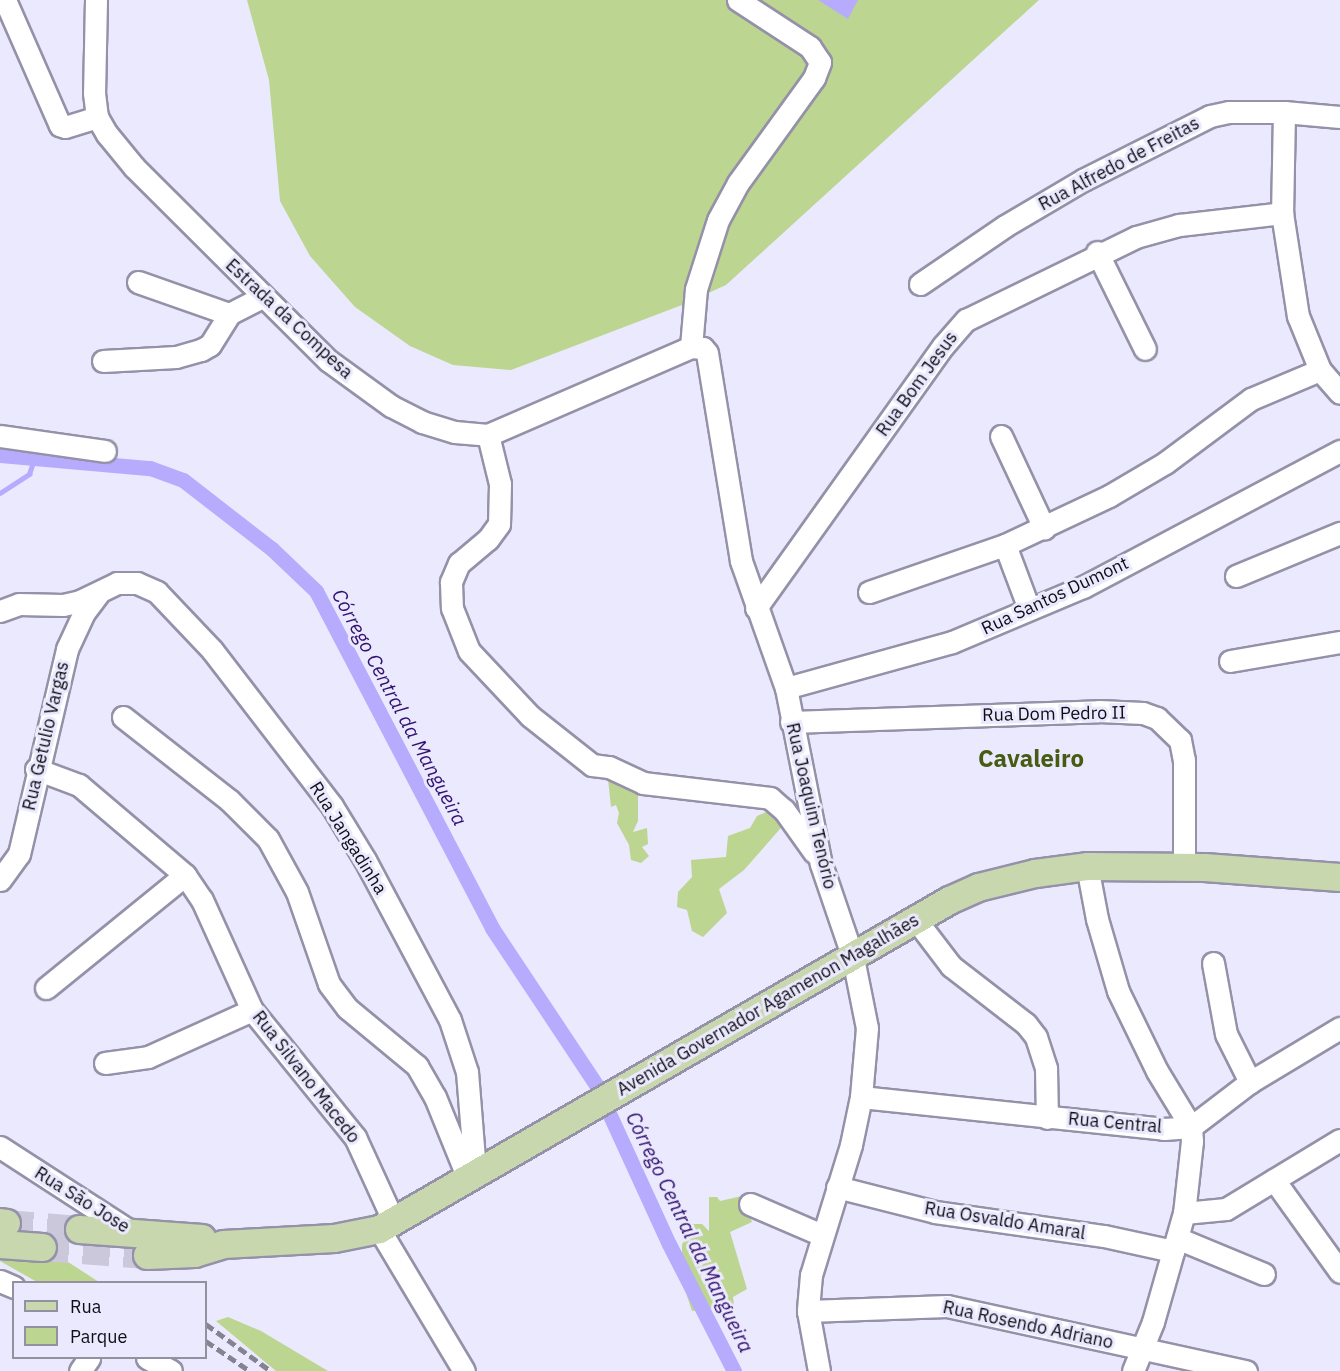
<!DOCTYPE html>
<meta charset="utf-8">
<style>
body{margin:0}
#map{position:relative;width:1340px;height:1371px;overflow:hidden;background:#ebe9fd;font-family:"IBM Plex Sans",sans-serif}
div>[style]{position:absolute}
.green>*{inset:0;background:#bcd591}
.water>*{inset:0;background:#b7abfe}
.stream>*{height:4.5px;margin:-2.25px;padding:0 2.25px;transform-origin:2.25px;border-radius:2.25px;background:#b7abfe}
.canal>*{height:15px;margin:-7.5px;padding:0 7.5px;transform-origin:7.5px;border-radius:7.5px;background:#b7abfe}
.major-tunnel>*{height:27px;margin-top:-13.5px;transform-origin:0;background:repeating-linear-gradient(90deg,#cac8da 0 27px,transparent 0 41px)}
.roads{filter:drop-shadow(2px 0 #9491a8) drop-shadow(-2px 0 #9491a8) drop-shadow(0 2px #9491a8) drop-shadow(0 -2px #9491a8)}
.minor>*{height:21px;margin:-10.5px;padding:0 10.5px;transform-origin:10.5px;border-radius:10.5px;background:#fff}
.major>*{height:27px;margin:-13.5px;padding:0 13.5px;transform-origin:13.5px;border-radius:13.5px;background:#c9d7af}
.rail>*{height:4.5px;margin-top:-2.25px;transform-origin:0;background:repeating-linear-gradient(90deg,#858392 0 9px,transparent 0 13.5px)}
span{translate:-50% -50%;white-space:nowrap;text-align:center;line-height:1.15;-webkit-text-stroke:6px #ebe9fd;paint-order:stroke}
.street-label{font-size:18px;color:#0e0d15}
.water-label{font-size:20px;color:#321170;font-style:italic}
.district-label{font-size:24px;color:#475c12;font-weight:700}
.legend{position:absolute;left:12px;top:1281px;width:195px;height:78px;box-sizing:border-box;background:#ebe9fd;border:2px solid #9391a0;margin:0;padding:8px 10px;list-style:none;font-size:18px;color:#0e0d15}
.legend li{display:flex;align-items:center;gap:12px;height:30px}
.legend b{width:30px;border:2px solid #9391a0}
</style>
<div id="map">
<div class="green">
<div style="clip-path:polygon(247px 0,1039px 0,726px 285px,682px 305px,511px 370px,453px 365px,410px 346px,355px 307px,310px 256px,280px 201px,269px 80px)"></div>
<div style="clip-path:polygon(608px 779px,638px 788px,638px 821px,633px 832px,647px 828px,648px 844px,642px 847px,649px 856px,641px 863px,631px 860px,629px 845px,617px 823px,619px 813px,616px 805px,611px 807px)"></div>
<div style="clip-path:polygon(771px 810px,786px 822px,744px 870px,719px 889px,727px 913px,703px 937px,692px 931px,687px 910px,677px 907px,678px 892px,692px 877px,691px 860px,726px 857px,728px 836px,750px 828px,757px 816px)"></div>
<div style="clip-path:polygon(742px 1196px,752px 1222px,730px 1232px,747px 1289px,733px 1297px,734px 1306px,692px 1311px,682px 1281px,682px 1245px,689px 1224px,702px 1224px,709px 1231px,709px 1197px,717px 1197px,720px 1201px)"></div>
<div style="clip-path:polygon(0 1249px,51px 1251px,99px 1282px,37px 1282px,0 1261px)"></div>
<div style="clip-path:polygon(228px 1317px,261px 1331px,328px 1371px,276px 1371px,216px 1321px)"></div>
</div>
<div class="water">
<div style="clip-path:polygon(818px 0,858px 0,848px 19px)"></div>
</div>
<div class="stream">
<div style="left:0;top:493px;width:35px;rotate:-33deg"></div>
<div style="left:29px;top:474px;width:18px;rotate:-71deg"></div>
</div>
<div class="canal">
<div style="left:0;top:455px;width:151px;rotate:5deg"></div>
<div style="left:150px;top:468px;width:35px;rotate:20deg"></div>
<div style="left:183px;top:480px;width:113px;rotate:37.8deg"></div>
<div style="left:272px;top:549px;width:61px;rotate:43.7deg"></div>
<div style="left:316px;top:591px;width:380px;rotate:62.4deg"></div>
<div style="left:492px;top:928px;width:190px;rotate:56.4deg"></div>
<div style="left:608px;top:1111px;width:146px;rotate:65.4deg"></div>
<div style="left:669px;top:1244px;width:143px;rotate:62.9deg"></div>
</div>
<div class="major-tunnel">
<div style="left:6px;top:1223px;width:73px;rotate:4.7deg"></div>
<div style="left:42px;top:1247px;width:105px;rotate:4.4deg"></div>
</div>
<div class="roads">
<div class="minor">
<div style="left:5px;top:0;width:137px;rotate:66.3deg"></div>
<div style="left:60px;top:125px;width:5px;rotate:22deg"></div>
<div style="left:65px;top:127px;width:34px;rotate:-17deg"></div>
<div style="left:96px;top:0;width:93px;rotate:91.2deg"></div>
<div style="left:94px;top:93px;width:24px;rotate:83deg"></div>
<div style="left:97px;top:117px;width:20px;rotate:60deg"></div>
<div style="left:107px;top:134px;width:43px;rotate:50.7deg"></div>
<div style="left:134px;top:167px;width:275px;rotate:44.9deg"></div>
<div style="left:329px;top:361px;width:77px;rotate:36deg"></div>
<div style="left:391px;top:406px;width:35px;rotate:27deg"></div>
<div style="left:422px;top:422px;width:34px;rotate:17deg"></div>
<div style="left:455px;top:432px;width:33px;rotate:5deg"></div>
<div style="left:488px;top:435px;width:221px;rotate:-23.4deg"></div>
<div style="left:691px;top:347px;width:12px;rotate:5deg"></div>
<div style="left:703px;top:348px;width:6px;rotate:51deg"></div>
<div style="left:707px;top:353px;width:211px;rotate:80.7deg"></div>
<div style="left:741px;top:561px;width:135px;rotate:70.5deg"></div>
<div style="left:786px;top:688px;width:179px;rotate:78.8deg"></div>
<div style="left:821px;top:864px;width:99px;rotate:71.2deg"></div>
<div style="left:853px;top:958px;width:71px;rotate:78.7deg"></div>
<div style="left:867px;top:1028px;width:69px;rotate:95deg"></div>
<div style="left:861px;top:1097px;width:49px;rotate:101.8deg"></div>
<div style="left:851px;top:1145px;width:136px;rotate:107.1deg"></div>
<div style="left:811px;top:1275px;width:36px;rotate:95deg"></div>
<div style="left:808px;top:1311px;width:61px;rotate:79.6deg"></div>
<div style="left:1284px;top:112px;width:101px;rotate:91.1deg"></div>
<div style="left:1282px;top:213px;width:104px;rotate:81.2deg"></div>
<div style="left:1298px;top:316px;width:58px;rotate:67.8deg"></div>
<div style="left:1320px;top:370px;width:30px;rotate:49deg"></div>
<div style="left:1097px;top:252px;width:108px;rotate:63.7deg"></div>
<div style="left:138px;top:282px;width:96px;rotate:19.4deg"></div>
<div style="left:920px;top:284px;width:103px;rotate:-34.3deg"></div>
<div style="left:1005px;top:226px;width:91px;rotate:-30.5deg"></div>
<div style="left:1083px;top:180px;width:142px;rotate:-26.7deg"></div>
<div style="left:1210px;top:116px;width:19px;rotate:-12deg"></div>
<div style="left:1229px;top:112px;width:55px"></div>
<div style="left:1284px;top:112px;width:56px;rotate:5.1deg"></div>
<div style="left:691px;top:347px;width:58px;rotate:-85.1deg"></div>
<div style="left:696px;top:289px;width:72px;rotate:-72.3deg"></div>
<div style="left:718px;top:220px;width:42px;rotate:-61.6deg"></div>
<div style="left:738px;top:183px;width:130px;rotate:-54.1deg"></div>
<div style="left:814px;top:78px;width:17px;rotate:-69deg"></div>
<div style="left:820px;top:62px;width:18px;rotate:-124deg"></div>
<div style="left:810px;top:47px;width:86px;rotate:-146.9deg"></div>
<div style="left:103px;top:361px;width:73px;rotate:-3.1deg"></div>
<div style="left:176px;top:357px;width:26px;rotate:-16deg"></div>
<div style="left:201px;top:350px;width:10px;rotate:-29deg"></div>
<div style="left:210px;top:345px;width:36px;rotate:-58deg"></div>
<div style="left:229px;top:314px;width:38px;rotate:-27deg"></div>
<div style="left:488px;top:435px;width:50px;rotate:76.2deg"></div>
<div style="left:500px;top:484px;width:40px;rotate:91.4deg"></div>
<div style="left:499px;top:524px;width:19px;rotate:126deg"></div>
<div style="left:488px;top:539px;width:38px;rotate:140deg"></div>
<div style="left:459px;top:563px;width:21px;rotate:113deg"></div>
<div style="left:451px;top:582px;width:26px;rotate:88deg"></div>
<div style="left:452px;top:608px;width:46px;rotate:68.4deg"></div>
<div style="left:469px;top:651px;width:89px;rotate:46.8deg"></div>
<div style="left:530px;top:716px;width:79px;rotate:38.3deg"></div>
<div style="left:592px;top:765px;width:17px;rotate:7deg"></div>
<div style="left:609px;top:767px;width:38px;rotate:25deg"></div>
<div style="left:643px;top:783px;width:128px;rotate:6.7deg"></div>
<div style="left:770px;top:798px;width:18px;rotate:41deg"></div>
<div style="left:784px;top:810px;width:52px;rotate:54.5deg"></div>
<div style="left:0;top:436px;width:106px;rotate:8.1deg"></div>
<div style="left:1001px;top:436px;width:102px;rotate:64.9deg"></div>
<div style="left:1005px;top:545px;width:68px;rotate:69.4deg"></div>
<div style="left:1236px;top:576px;width:113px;rotate:-22.5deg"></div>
<div style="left:869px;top:592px;width:144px;rotate:-19.1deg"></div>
<div style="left:1005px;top:545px;width:115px;rotate:-25.2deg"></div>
<div style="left:1109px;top:496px;width:65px;rotate:-30.5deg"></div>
<div style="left:1165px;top:463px;width:107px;rotate:-36.7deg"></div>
<div style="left:1251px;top:399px;width:75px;rotate:-22.8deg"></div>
<div style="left:756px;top:608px;width:322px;rotate:-54.5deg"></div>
<div style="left:943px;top:346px;width:35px;rotate:-49deg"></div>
<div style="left:966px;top:320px;width:189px;rotate:-26deg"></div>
<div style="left:1136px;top:237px;width:45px;rotate:-15.6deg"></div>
<div style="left:1179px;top:225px;width:104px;rotate:-6.6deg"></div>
<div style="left:0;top:611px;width:20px;rotate:-20deg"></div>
<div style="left:19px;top:604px;width:44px;rotate:1.3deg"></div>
<div style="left:63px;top:605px;width:17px;rotate:-13deg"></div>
<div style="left:80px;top:601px;width:41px;rotate:-25.9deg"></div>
<div style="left:117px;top:583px;width:20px"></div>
<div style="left:137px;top:583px;width:22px;rotate:24deg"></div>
<div style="left:157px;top:592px;width:80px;rotate:46.5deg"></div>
<div style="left:212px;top:650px;width:197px;rotate:52.4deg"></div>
<div style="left:332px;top:806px;width:63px;rotate:58.6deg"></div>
<div style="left:365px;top:860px;width:181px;rotate:62deg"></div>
<div style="left:450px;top:1020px;width:55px;rotate:71.9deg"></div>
<div style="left:467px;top:1072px;width:100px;rotate:85.4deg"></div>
<div style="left:1230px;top:661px;width:112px;rotate:-9.8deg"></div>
<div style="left:786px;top:688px;width:172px;rotate:-15.5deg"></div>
<div style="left:952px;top:642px;width:142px;rotate:-22.8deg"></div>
<div style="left:1083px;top:587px;width:291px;rotate:-27.9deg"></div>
<div style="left:123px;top:717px;width:135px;rotate:38.1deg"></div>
<div style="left:229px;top:800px;width:55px;rotate:45deg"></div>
<div style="left:268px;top:839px;width:60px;rotate:61.3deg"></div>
<div style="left:297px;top:892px;width:97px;rotate:70.8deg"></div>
<div style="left:329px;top:984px;width:30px;rotate:53deg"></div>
<div style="left:347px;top:1008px;width:91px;rotate:39.6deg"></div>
<div style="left:417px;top:1066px;width:36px;rotate:60deg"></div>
<div style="left:435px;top:1097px;width:85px;rotate:67.9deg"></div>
<div style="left:791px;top:722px;width:308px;rotate:-2deg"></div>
<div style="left:1099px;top:711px;width:44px;rotate:2.6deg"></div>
<div style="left:1143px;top:713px;width:15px;rotate:20deg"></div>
<div style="left:1157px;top:718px;width:32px;rotate:44deg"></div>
<div style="left:1180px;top:740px;width:20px;rotate:79deg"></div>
<div style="left:1184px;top:760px;width:107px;rotate:90deg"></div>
<div style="left:36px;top:769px;width:46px;rotate:20.4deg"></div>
<div style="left:79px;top:785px;width:139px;rotate:40.3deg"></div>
<div style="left:185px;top:875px;width:30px;rotate:56deg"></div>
<div style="left:202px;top:900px;width:121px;rotate:65.6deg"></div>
<div style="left:252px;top:1010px;width:164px;rotate:51deg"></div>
<div style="left:355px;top:1137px;width:94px;rotate:65.4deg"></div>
<div style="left:1087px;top:866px;width:54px;rotate:79.3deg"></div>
<div style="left:1097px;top:919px;width:75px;rotate:73.7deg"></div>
<div style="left:1118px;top:991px;width:89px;rotate:64deg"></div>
<div style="left:1157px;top:1071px;width:66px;rotate:58.7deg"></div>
<div style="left:1191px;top:1127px;width:14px;rotate:86deg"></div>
<div style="left:1192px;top:1141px;width:72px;rotate:96.3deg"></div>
<div style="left:1184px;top:1213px;width:113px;rotate:105.9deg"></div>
<div style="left:1153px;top:1322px;width:53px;rotate:112.2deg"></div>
<div style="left:0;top:880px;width:32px;rotate:-54deg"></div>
<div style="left:19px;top:854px;width:211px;rotate:-76.8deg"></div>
<div style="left:67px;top:649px;width:38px;rotate:-65deg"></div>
<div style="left:83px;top:614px;width:25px;rotate:-53deg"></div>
<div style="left:916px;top:920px;width:58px;rotate:52.7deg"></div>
<div style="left:951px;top:966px;width:95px;rotate:37.7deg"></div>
<div style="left:1026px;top:1024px;width:16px;rotate:52deg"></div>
<div style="left:1036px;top:1037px;width:33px;rotate:72deg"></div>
<div style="left:1046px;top:1068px;width:50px;rotate:88.9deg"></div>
<div style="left:1213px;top:963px;width:72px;rotate:79.6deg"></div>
<div style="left:1226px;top:1034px;width:54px;rotate:63.4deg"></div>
<div style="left:46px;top:988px;width:179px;rotate:-39.1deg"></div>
<div style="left:105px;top:1063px;width:43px;rotate:-7.9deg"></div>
<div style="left:148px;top:1057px;width:114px;rotate:-24.3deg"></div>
<div style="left:861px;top:1097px;width:305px;rotate:6deg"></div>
<div style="left:1164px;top:1129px;width:27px;rotate:-4deg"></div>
<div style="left:1191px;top:1127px;width:74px;rotate:-37.3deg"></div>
<div style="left:1250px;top:1082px;width:105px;rotate:-31deg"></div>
<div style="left:0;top:1147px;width:158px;rotate:32.9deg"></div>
<div style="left:1274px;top:1180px;width:113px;rotate:54.3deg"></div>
<div style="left:837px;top:1187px;width:101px;rotate:14.3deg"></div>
<div style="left:935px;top:1212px;width:171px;rotate:8.1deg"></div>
<div style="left:1104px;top:1236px;width:71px;rotate:12.3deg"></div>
<div style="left:750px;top:1204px;width:78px;rotate:23.3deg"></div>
<div style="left:1184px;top:1213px;width:42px;rotate:-5.4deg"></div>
<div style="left:1226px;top:1209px;width:133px;rotate:-31.2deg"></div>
<div style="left:379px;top:1229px;width:165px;rotate:59.1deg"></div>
<div style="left:1177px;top:1238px;width:94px;rotate:22.5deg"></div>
<div style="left:0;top:1281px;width:15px;rotate:23deg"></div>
<div style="left:808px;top:1311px;width:139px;rotate:-2.1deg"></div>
<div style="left:947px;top:1306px;width:306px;rotate:12.3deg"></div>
<div style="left:147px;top:1358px;width:27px;rotate:28deg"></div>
<div style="left:80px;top:1371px;width:16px;rotate:-55deg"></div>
</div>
<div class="major">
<div style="left:0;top:1222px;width:6px;rotate:9deg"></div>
<div style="left:79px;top:1229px;width:123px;rotate:4.2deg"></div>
<div style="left:0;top:1244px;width:42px;rotate:4.1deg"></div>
<div style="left:147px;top:1255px;width:47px;rotate:-2.4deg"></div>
<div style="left:194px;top:1253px;width:30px;rotate:-17deg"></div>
<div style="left:223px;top:1244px;width:111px;rotate:-3.1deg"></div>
<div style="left:334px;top:1238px;width:46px;rotate:-11.3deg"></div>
<div style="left:379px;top:1229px;width:658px;rotate:-29.99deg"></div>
<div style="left:949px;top:900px;width:32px;rotate:-24deg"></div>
<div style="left:978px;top:887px;width:59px;rotate:-13.8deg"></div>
<div style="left:1035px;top:873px;width:52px;rotate:-7.7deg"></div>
<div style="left:1087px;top:866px;width:117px;rotate:0.5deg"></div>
<div style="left:1204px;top:867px;width:136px;rotate:4.2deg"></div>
</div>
</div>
<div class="rail">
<div style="left:206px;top:1324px;width:80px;rotate:35.9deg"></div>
<div style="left:206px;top:1341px;width:53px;rotate:34.3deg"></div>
</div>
<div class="street-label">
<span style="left:1119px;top:164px;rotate:-28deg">Rua Alfredo de Freitas</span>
<span style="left:289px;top:319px;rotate:43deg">Estrada da Compesa</span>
<span style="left:917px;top:384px;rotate:-54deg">Rua Bom Jesus</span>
<span style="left:1055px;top:596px;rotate:-25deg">Rua Santos Dumont</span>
<span style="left:1054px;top:714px;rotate:-1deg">Rua Dom Pedro II</span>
<span style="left:46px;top:736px;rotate:-77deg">Rua Getulio Vargas</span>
<span style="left:811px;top:806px;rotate:77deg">Rua Joaquim Tenório</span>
<span style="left:348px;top:838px;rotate:58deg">Rua Jangadinha</span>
<span style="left:768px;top:1005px;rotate:-30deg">Avenida Governador Agamenon Magalhães</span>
<span style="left:306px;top:1077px;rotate:52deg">Rua Silvano Macedo</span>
<span style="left:1115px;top:1123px;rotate:5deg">Rua Central</span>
<span style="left:82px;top:1200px;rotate:32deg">Rua São Jose</span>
<span style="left:1005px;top:1221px;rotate:9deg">Rua Osvaldo Amaral</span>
<span style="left:1028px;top:1325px;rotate:12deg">Rua Rosendo Adriano</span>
</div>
<div class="water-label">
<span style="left:400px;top:707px;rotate:62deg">Córrego Central da Mangueira</span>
<span style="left:690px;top:1232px;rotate:64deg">Córrego Central da Mangueira</span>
</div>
<div class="district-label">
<span style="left:1031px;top:759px">Cavaleiro</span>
</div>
<ul class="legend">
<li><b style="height:8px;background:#c9d7af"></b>Rua</li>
<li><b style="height:16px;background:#bcd591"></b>Parque</li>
</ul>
</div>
